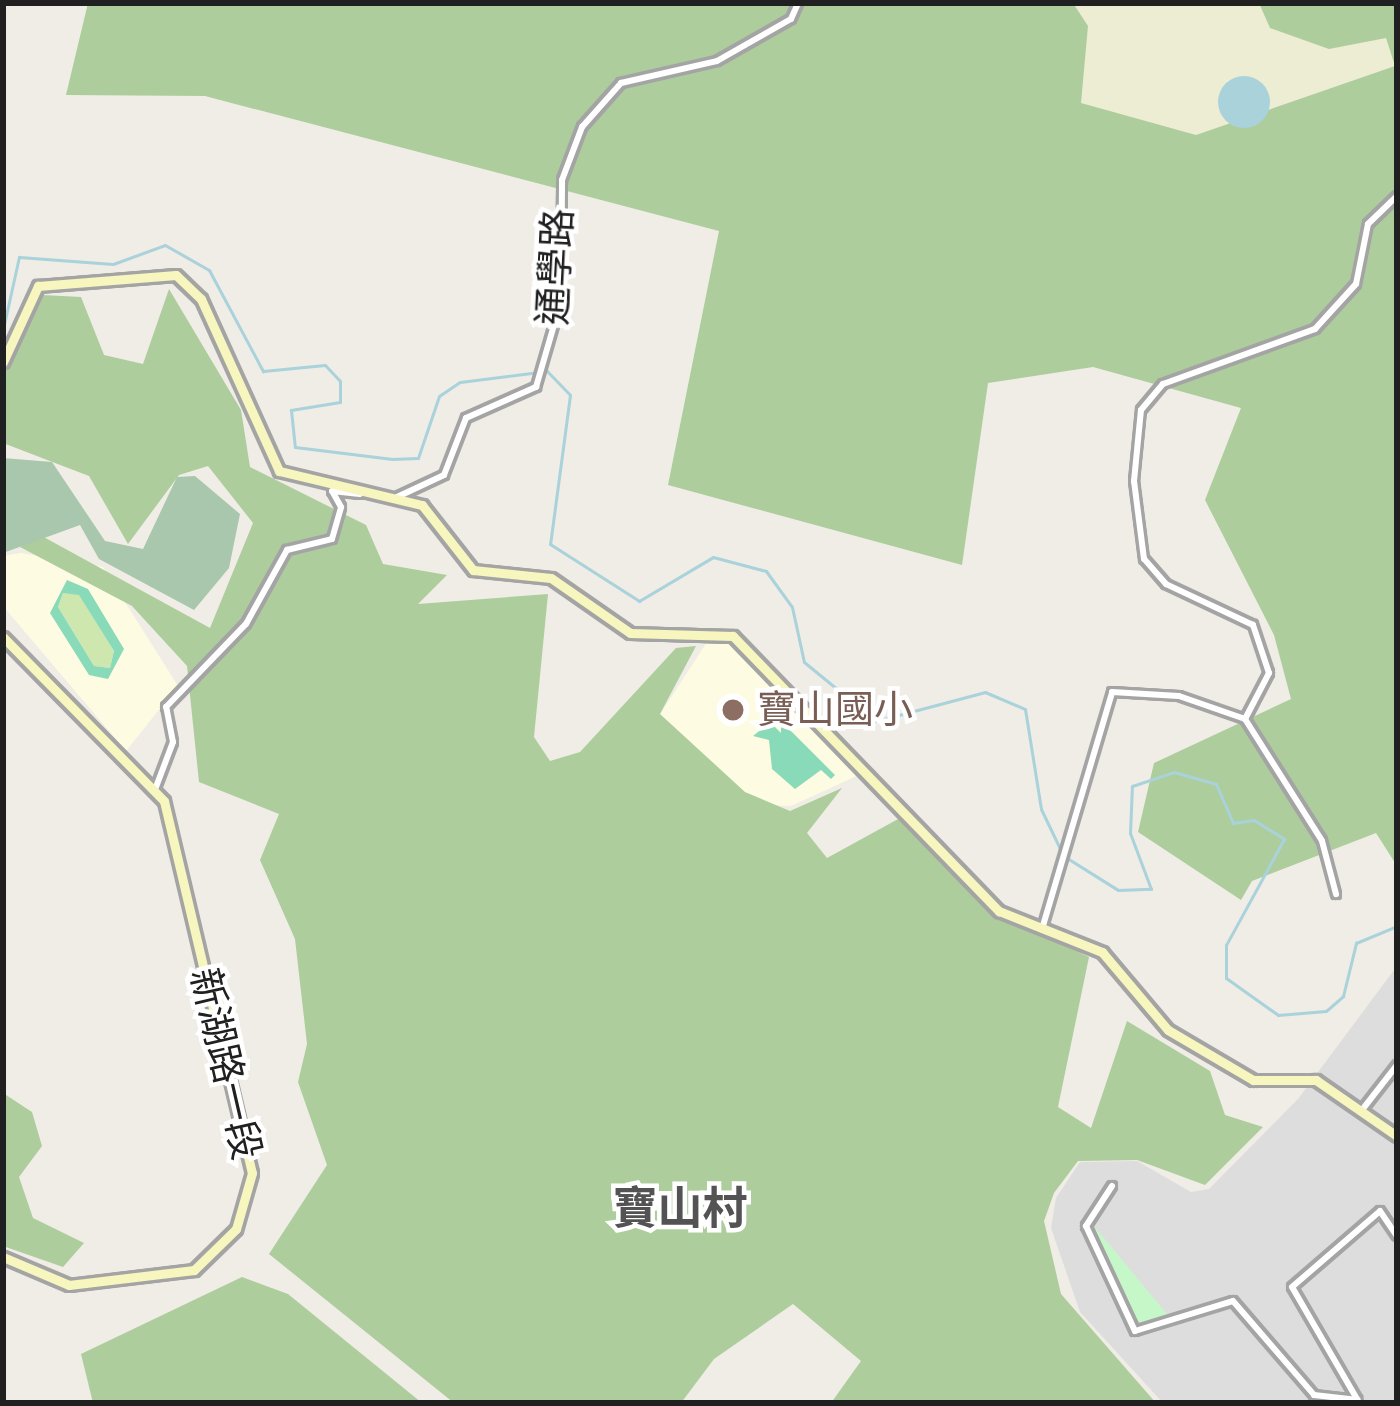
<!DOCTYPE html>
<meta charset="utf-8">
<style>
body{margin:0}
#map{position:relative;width:1400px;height:1406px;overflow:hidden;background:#f0ece6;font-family:"DM Sans","Noto Sans TC",sans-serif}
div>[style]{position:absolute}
.residential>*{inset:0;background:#dedddd}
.education>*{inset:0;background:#fdfce2}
.farmland>*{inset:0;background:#ecedd3}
.grass>*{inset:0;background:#cde7af}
.forest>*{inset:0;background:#adcd9d}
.cemetery>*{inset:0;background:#a9c7ac}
.park>*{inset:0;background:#c6f7c8}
.pitch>*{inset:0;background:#89dab8}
.water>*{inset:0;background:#a9d2db}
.round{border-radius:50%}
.stream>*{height:3px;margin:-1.5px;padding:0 1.5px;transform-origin:1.5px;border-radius:1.5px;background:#a9d2db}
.roads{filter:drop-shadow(3px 0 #a4a4a4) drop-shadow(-3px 0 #a4a4a4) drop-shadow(0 3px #a4a4a4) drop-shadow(0 -3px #a4a4a4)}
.street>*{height:6px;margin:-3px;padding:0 3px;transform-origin:3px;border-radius:3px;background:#fff}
.secondary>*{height:9px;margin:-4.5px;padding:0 4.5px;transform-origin:4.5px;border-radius:4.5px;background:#f6f6be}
.dots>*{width:33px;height:33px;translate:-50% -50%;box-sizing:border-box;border:6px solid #fff;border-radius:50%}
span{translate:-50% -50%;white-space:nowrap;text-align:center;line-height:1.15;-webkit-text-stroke:9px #fff;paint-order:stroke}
.street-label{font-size:39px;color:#202020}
.education-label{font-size:39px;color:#785e54}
.left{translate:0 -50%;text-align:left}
.quarter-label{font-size:45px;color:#535353;font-weight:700}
.frame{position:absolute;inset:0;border:6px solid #202020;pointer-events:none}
</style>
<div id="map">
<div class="residential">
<div style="clip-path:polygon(1397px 966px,1397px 1403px,1163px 1403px,1080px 1312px,1051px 1228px,1056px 1198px,1080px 1162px,1137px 1161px,1191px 1192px,1209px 1189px,1298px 1099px)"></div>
</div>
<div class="education">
<div style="clip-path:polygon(21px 553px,103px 567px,178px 686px,126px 751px,3px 606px,3px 556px)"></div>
<div style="clip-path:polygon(726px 638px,744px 646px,861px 774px,791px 806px,747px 804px,655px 722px,709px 639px)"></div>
</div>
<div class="farmland">
<div style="clip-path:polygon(1073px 3px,1259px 3px,1270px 28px,1387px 38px,1396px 66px,1196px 135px,1081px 104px,1088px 26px)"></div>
</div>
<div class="grass">
<div style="clip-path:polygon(63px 593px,79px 594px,114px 651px,110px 668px,94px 666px,58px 607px)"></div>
</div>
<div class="forest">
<div style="clip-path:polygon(88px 3px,1073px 3px,1088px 26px,1081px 103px,1196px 135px,1395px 66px,1386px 38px,1329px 49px,1270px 28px,1259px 3px,1397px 3px,1397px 866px,1376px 833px,1252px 881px,1241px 900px,1138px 832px,1154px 763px,1291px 699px,1274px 635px,1205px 500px,1241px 408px,1093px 367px,988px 383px,962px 565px,668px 485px,719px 231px,205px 96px,66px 95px)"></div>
<div style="clip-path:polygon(169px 289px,241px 410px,250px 467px,366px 525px,383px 564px,447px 575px,418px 604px,548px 594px,534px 737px,550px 761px,580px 752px,676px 648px,696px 646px,660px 714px,745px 792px,790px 811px,842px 788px,807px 833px,827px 858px,900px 818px,982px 905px,1089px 957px,1058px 1107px,1091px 1128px,1127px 1021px,1210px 1071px,1225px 1115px,1263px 1127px,1205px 1185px,1137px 1160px,1078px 1161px,1054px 1193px,1044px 1221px,1061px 1294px,1156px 1403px,831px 1403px,861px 1361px,793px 1304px,714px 1359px,681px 1403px,454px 1403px,269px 1254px,327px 1165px,298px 1082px,307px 1044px,295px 939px,260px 860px,279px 814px,199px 782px,187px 666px,132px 606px,20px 547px,40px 535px,210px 628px,253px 523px,208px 466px,179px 475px,128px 544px,89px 476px,3px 443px,3px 369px,42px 295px,81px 297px,104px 355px,143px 364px)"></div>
<div style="clip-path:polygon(3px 1093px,32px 1112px,42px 1146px,19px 1177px,33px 1218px,84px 1243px,63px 1267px,3px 1246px)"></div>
<div style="clip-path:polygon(242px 1277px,288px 1294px,422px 1403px,93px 1403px,81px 1354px)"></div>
</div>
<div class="cemetery">
<div style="clip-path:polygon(3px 458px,52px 462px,105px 541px,143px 549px,177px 477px,195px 476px,240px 514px,229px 568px,194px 610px,99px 559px,80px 525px,3px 553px)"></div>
</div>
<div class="park">
<div style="clip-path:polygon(1089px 1220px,1171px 1319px,1131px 1323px)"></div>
</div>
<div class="pitch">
<div style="clip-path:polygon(evenodd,67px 580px,88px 589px,124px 649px,108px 679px,89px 675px,50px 613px,67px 580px,63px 593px,79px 595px,114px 651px,110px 668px,94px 666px,58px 607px,63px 593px)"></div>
<div style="clip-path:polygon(781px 721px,835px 775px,831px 779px,821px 770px,795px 789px,772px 769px,769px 740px,753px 736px,770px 722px,781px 733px)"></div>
</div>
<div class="water">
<div class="round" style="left:1218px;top:76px;width:52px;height:52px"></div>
</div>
<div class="stream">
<div style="left:3px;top:329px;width:74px;rotate:-77.5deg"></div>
<div style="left:19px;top:257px;width:94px;rotate:4.3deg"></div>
<div style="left:113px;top:264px;width:55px;rotate:-20.1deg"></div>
<div style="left:165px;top:245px;width:51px;rotate:29.6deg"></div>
<div style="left:209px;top:270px;width:115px;rotate:61.9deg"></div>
<div style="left:263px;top:371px;width:62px;rotate:-5.5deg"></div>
<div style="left:325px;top:365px;width:22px;rotate:47deg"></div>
<div style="left:340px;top:381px;width:21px;rotate:90deg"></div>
<div style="left:340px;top:402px;width:50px;rotate:170.7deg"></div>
<div style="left:291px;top:410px;width:37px;rotate:84deg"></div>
<div style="left:295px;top:447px;width:98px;rotate:7.1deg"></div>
<div style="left:392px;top:459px;width:26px;rotate:-2deg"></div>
<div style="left:418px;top:458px;width:65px;rotate:-71.3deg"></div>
<div style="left:439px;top:396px;width:25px;rotate:-34deg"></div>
<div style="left:460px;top:382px;width:88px;rotate:-7.2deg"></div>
<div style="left:547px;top:371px;width:33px;rotate:46deg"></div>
<div style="left:570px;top:395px;width:150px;rotate:97.6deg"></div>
<div style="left:550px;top:544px;width:106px;rotate:32.6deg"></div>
<div style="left:639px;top:601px;width:86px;rotate:-30.7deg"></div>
<div style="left:713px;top:557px;width:55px;rotate:14.8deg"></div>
<div style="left:766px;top:571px;width:44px;rotate:54.2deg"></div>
<div style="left:792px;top:607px;width:56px;rotate:77.7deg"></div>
<div style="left:804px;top:662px;width:93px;rotate:39.3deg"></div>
<div style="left:876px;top:721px;width:113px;rotate:-14.9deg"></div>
<div style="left:985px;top:692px;width:43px;rotate:23deg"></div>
<div style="left:1025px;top:709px;width:101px;rotate:80.9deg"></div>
<div style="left:1041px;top:809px;width:47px;rotate:64.5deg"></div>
<div style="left:1067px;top:858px;width:60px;rotate:32.1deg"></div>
<div style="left:1118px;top:890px;width:33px;rotate:-2deg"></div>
<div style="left:1151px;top:889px;width:60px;rotate:-110.6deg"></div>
<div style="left:1130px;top:833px;width:47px;rotate:-87.6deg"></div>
<div style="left:1132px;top:786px;width:44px;rotate:-18.4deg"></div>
<div style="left:1174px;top:772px;width:44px;rotate:15.9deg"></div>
<div style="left:1216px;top:784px;width:43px;rotate:66.4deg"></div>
<div style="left:1233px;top:823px;width:21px;rotate:-8deg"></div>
<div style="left:1254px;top:820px;width:36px;rotate:32deg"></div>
<div style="left:1284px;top:839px;width:121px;rotate:118.7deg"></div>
<div style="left:1226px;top:945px;width:33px;rotate:90deg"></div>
<div style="left:1226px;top:978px;width:64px;rotate:35.4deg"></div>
<div style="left:1278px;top:1015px;width:48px;rotate:-4.8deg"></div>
<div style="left:1326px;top:1011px;width:23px;rotate:-41deg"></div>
<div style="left:1343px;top:996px;width:55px;rotate:-76.2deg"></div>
<div style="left:1356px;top:943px;width:44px;rotate:-22.5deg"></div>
</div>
<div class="roads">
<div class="street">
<div style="left:397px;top:497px;width:52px;rotate:-25.1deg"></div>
<div style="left:444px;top:475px;width:61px;rotate:-68.9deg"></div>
<div style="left:466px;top:418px;width:77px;rotate:-23.9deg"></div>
<div style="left:536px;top:387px;width:90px;rotate:-73.8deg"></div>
<div style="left:561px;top:301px;width:121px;rotate:-89.5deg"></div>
<div style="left:562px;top:180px;width:57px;rotate:-69.3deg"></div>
<div style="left:582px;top:127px;width:59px;rotate:-48.4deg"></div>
<div style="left:621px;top:83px;width:98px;rotate:-12.9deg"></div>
<div style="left:717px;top:61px;width:85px;rotate:-29.6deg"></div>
<div style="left:791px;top:19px;width:17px;rotate:-66deg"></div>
<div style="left:1245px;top:719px;width:144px;rotate:57.7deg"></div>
<div style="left:1322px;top:841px;width:55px;rotate:75.2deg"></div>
<div style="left:156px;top:787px;width:48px;rotate:-69.3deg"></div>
<div style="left:173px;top:742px;width:36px;rotate:-101deg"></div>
<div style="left:166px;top:707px;width:115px;rotate:-46.1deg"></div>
<div style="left:246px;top:624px;width:85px;rotate:-61deg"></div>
<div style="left:287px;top:550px;width:46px;rotate:-13.7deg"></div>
<div style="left:332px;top:539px;width:33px;rotate:-74deg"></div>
<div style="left:341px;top:507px;width:18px;rotate:-119deg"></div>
<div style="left:332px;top:491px;width:28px;rotate:6deg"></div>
<div style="left:1042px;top:929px;width:247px;rotate:-73.5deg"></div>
<div style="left:1112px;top:692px;width:67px;rotate:3.4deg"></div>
<div style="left:1179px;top:696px;width:70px;rotate:19.2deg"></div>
<div style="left:1245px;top:719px;width:52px;rotate:-62.4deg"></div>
<div style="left:1269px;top:673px;width:51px;rotate:-108.4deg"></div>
<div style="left:1253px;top:625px;width:96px;rotate:-154.8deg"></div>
<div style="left:1166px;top:584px;width:33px;rotate:-131deg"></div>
<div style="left:1144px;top:559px;width:79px;rotate:-97.3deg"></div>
<div style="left:1134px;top:481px;width:71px;rotate:-84.4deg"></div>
<div style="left:1141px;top:410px;width:34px;rotate:-50deg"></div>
<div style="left:1163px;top:384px;width:162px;rotate:-19.9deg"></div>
<div style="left:1315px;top:329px;width:61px;rotate:-47.7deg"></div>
<div style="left:1356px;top:284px;width:61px;rotate:-78.7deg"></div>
<div style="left:1368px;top:224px;width:40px;rotate:-44deg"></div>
<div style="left:1362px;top:1110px;width:57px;rotate:-52.1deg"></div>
<div style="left:1112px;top:1186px;width:48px;rotate:123deg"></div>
<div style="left:1086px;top:1226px;width:116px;rotate:65deg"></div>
<div style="left:1135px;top:1331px;width:102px;rotate:-17deg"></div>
<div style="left:1233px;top:1301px;width:124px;rotate:49.2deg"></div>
<div style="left:1314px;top:1395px;width:44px;rotate:6.5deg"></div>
<div style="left:1357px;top:1399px;width:129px;rotate:-120.1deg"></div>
<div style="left:1292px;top:1287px;width:116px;rotate:-40.8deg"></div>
<div style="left:1380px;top:1211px;width:30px;rotate:56deg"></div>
</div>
<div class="secondary">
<div style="left:3px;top:362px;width:84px;rotate:-65.3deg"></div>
<div style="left:38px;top:286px;width:138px;rotate:-4.6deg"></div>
<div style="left:176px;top:275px;width:35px;rotate:44deg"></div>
<div style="left:201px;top:299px;width:189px;rotate:65.6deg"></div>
<div style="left:279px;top:471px;width:147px;rotate:13.4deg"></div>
<div style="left:422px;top:505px;width:83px;rotate:51.9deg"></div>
<div style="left:473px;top:570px;width:78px;rotate:5.9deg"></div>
<div style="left:551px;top:578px;width:96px;rotate:34.8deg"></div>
<div style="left:630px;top:633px;width:103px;rotate:1.7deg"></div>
<div style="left:733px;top:636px;width:383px;rotate:46deg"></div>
<div style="left:999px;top:911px;width:111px;rotate:21.7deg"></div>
<div style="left:1102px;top:952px;width:102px;rotate:49.8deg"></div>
<div style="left:1168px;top:1030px;width:99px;rotate:30.5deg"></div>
<div style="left:1253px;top:1080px;width:63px"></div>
<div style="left:1316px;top:1080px;width:98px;rotate:34.7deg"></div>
<div style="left:3px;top:637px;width:230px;rotate:45.5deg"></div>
<div style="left:164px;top:801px;width:382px;rotate:76.7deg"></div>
<div style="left:252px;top:1173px;width:58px;rotate:105.9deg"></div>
<div style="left:236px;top:1229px;width:59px;rotate:135.7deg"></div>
<div style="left:194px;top:1270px;width:126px;rotate:173.2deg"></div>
<div style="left:69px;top:1285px;width:72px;rotate:-157deg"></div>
</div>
</div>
<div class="dots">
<div style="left:733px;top:710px;background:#8d6e63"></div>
</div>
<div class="street-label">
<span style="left:556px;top:267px;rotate:-87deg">通學路</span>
<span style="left:225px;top:1064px;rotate:77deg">新湖路一段</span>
</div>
<div class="education-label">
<span class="left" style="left:757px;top:710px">寶山國小</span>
</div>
<div class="quarter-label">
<span style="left:680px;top:1209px">寶山村</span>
</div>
<div class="frame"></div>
</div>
